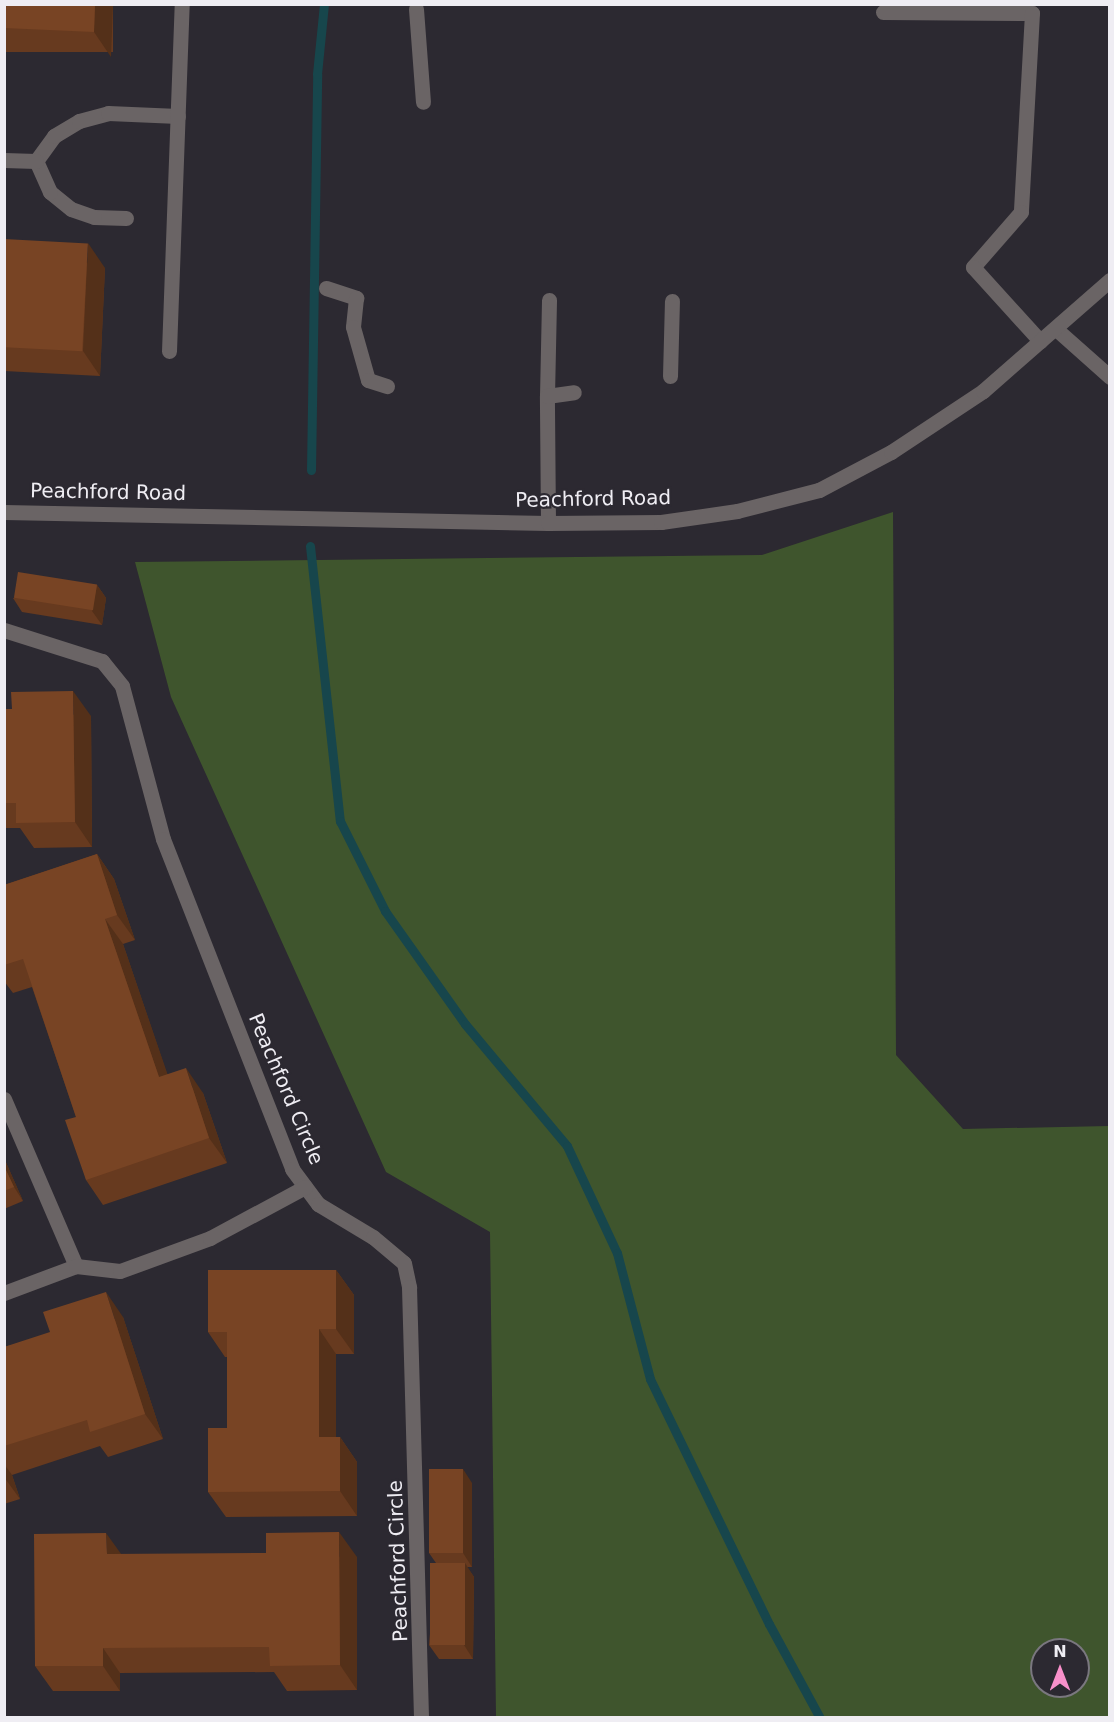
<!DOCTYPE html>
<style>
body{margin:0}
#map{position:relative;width:1114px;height:1722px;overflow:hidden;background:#2c2931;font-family:"DejaVu Sans",sans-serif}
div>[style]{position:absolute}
.green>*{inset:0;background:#3f552d}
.stream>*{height:9px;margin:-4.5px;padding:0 4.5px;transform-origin:4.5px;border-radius:4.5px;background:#17464c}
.service>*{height:15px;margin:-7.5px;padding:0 7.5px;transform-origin:7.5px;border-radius:7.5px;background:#6a6465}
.minor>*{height:15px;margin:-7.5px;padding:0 7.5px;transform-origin:7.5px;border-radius:7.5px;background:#6a6465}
.tertiary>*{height:15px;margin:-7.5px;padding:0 7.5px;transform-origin:7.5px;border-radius:7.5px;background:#6a6465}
.wall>*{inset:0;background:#673a1f;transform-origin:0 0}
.shaded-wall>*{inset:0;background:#543019}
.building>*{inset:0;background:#784424;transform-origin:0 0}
span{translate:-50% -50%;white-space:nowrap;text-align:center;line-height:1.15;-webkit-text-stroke:4.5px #2c2931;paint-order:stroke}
.street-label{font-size:20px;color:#efedf3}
.frame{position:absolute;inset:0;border:6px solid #efedf3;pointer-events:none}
.north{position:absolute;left:1030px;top:1638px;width:60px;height:60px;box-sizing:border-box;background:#2c2931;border:2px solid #7a777f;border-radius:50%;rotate:0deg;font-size:16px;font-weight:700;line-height:24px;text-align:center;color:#efedf3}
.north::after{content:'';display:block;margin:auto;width:21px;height:27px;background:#f890ca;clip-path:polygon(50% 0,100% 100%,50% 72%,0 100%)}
</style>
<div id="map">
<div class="green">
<div style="clip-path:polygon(evenodd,893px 512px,896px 1055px,963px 1129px,1109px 1126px,1109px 1717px,496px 1717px,490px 1232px,386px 1172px,171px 697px,135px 562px,762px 555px,893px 512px,1042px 1650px,1078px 1650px,1078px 1686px,1042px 1686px,1042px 1650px)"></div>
</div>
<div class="stream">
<div style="left:311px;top:470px;width:396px;rotate:-89.1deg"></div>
<div style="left:317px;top:74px;width:70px;rotate:-84.3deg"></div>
<div style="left:310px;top:546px;width:277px;rotate:83.8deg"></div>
<div style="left:340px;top:821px;width:101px;rotate:63.4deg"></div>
<div style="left:385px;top:911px;width:138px;rotate:54.7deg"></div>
<div style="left:465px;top:1024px;width:159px;rotate:50.1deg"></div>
<div style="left:567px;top:1146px;width:118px;rotate:65deg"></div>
<div style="left:617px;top:1253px;width:130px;rotate:75.3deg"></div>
<div style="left:650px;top:1379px;width:272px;rotate:64.1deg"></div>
<div style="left:769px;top:1624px;width:107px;rotate:61.5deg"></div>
</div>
<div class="service">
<div style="left:416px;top:9px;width:93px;rotate:85.7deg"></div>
<div style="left:883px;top:12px;width:149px;rotate:0.4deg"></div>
<div style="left:1032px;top:13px;width:199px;rotate:93.2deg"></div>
<div style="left:1021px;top:212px;width:73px;rotate:131.1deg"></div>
<div style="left:973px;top:267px;width:100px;rotate:47.8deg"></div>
<div style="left:126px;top:218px;width:32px;rotate:-178deg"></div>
<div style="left:94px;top:217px;width:24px;rotate:-161deg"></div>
<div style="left:71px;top:209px;width:27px;rotate:-141deg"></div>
<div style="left:50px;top:192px;width:34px;rotate:-114deg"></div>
<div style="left:36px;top:161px;width:31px;rotate:-54deg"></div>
<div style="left:54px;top:136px;width:29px;rotate:-31deg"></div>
<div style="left:79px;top:121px;width:30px;rotate:-15deg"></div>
<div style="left:108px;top:113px;width:70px;rotate:2.5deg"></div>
<div style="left:326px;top:288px;width:32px;rotate:18deg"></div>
<div style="left:356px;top:298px;width:29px;rotate:96deg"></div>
<div style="left:353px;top:327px;width:55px;rotate:74.2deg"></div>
<div style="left:368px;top:380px;width:20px;rotate:18deg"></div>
<div style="left:169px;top:351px;width:347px;rotate:-87.9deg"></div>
<div style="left:670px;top:376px;width:75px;rotate:-88.5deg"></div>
<div style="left:547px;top:396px;width:96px;rotate:-88.8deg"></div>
<div style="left:548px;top:523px;width:127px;rotate:-90.5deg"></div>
<div style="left:547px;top:396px;width:27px;rotate:-8deg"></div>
</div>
<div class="minor">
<div style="left:4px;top:160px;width:32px;rotate:2deg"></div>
<div style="left:1056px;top:329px;width:72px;rotate:41.6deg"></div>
<div style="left:4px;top:630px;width:103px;rotate:17.6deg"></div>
<div style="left:102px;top:661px;width:32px;rotate:51deg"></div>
<div style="left:122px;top:686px;width:158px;rotate:75deg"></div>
<div style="left:163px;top:839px;width:354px;rotate:68.6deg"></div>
<div style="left:292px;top:1169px;width:44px;rotate:53.4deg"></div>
<div style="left:318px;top:1204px;width:64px;rotate:31deg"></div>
<div style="left:373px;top:1237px;width:40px;rotate:40deg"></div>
<div style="left:404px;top:1263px;width:25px;rotate:78deg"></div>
<div style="left:409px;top:1287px;width:431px;rotate:88.4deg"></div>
<div style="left:4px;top:1099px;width:182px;rotate:66.7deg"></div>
<div style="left:4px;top:1293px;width:77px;rotate:-20.6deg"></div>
<div style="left:76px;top:1266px;width:44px;rotate:6.5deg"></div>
<div style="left:120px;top:1271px;width:96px;rotate:-20.1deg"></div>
<div style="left:210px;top:1238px;width:108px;rotate:-28.2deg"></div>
</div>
<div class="tertiary">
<div style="left:4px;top:512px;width:544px;rotate:1.16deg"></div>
<div style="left:548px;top:523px;width:113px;rotate:-0.5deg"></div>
<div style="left:661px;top:522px;width:77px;rotate:-8.2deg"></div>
<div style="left:737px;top:511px;width:85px;rotate:-14.4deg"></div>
<div style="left:819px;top:490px;width:81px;rotate:-27.8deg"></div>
<div style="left:891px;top:452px;width:110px;rotate:-33.5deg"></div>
<div style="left:983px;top:391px;width:169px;rotate:-41.2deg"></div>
</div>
<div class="wall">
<div style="left:4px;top:4px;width:109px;height:48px"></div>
<div style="clip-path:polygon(4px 239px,105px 268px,100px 376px,4px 371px)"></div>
<div style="clip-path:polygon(97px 585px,106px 598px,102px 625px,22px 612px,13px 598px)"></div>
<div style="clip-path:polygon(4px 709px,91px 716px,92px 847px,34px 848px,20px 828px,4px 828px)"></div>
<div style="clip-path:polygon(97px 854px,114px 879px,135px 940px,123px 944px,167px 1074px,203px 1093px,227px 1163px,103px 1205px,86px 1180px,76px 1117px,32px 987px,13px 993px,4px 981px,4px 885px)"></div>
<div style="clip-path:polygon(4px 1158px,23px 1201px,4px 1209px)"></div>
<div style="clip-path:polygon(336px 1270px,354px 1295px,354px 1354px,336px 1354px,336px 1437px,340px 1437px,357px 1462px,357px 1516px,226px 1517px,208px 1492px,227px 1428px,227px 1357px,225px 1357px,208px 1332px)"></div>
<div style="clip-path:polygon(123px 1317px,163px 1439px,108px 1457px,100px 1446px,12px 1475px,20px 1499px,4px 1504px,4px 1347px)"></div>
<div style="clip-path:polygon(472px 1483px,472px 1567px,467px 1567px,474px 1577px,473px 1659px,439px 1659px,429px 1645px,436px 1563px,429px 1553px)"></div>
<div style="clip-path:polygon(121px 1554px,357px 1557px,357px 1690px,287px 1691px,274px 1672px,120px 1673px,120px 1691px,53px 1691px,35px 1666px)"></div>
</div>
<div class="shaded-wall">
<div style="clip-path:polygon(95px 4px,113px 4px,111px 57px,94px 32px)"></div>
<div style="clip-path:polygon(88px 243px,105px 268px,100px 376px,83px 351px)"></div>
<div style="clip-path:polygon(97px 585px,106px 598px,102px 625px,92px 611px)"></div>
<div style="clip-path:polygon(73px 691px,91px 716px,92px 847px,75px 822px)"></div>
<div style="clip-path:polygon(97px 854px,114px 879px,135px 940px,117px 915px)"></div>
<div style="clip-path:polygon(105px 919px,123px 944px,177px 1102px,159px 1077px)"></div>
<div style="clip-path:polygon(186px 1068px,203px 1093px,227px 1163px,209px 1138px)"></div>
<div style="clip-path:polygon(4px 1158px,23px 1201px,14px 1187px,4px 1166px)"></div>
<div style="clip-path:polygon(336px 1270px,354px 1295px,354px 1354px,336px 1329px)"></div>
<div style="clip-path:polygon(106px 1292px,123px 1317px,163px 1439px,145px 1414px)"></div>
<div style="clip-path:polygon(319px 1329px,336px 1354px,336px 1462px,319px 1437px)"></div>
<div style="clip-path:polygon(340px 1437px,357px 1462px,357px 1516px,340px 1491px)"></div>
<div style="clip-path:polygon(4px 1464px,12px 1475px,20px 1499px,4px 1477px)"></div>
<div style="clip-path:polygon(463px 1469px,472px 1483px,472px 1567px,463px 1553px)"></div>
<div style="clip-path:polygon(339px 1532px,357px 1557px,357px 1690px,340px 1665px)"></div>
<div style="clip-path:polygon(106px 1533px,124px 1558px,107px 1554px)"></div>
<div style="clip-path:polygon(465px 1563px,474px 1577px,473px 1659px,464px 1645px)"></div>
<div style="clip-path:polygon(103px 1648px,120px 1673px,120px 1691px,103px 1666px)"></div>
</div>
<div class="building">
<div style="clip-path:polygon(4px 4px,95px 4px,94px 32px,4px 28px)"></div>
<div style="left:4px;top:239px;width:84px;height:108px;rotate:3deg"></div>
<div style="left:18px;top:572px;width:80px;height:26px;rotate:9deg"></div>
<div style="clip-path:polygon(73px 691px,75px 822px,16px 823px,16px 803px,4px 803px,4px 709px,12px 709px,11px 692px)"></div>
<div style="clip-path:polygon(97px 854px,117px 915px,105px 919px,159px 1077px,186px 1068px,209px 1138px,86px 1180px,65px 1120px,76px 1117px,23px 959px,4px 965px,4px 885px)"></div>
<div style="clip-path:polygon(4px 1166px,14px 1187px,4px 1191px)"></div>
<div style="clip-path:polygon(208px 1270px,336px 1270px,336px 1329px,319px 1329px,319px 1437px,340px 1437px,340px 1491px,208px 1492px,208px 1428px,227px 1428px,227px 1332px,208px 1332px)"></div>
<div style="clip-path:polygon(106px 1292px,145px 1414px,90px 1432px,87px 1420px,4px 1446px,4px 1347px,50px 1332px,43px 1312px)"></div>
<div style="left:429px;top:1469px;width:34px;height:84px"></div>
<div style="clip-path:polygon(339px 1532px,340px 1665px,270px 1666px,269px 1647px,103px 1648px,103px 1666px,35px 1666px,34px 1534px,106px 1533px,107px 1554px,266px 1553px,266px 1533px)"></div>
<div style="left:430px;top:1563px;width:35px;height:82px"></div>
</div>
<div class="street-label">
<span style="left:108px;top:492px;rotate:1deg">Peachford Road</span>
<span style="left:593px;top:499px;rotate:-1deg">Peachford Road</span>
<span style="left:286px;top:1089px;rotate:67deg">Peachford Circle</span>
<span style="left:398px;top:1561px;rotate:-92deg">Peachford Circle</span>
</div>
<div class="frame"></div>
<div class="north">N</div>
</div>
